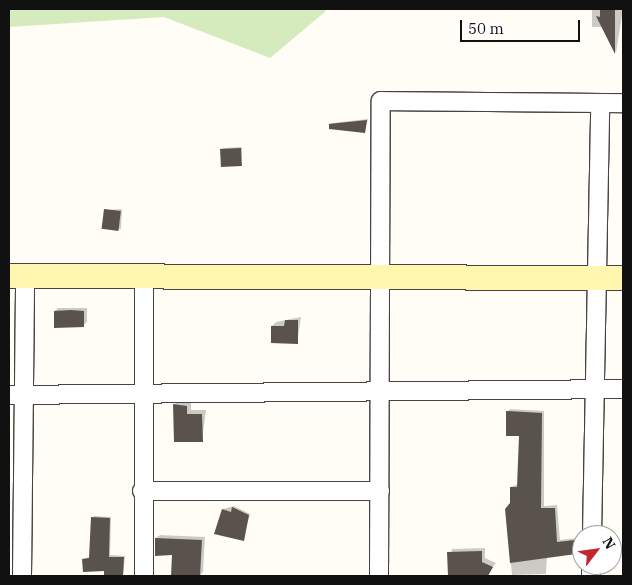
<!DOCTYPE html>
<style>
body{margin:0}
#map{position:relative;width:632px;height:585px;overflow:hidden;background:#fffdf5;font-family:"IBM Plex Serif",serif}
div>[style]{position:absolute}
.green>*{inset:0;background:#d5ebbd}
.shadow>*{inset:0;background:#0003}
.building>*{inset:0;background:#5a524d;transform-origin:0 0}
.roads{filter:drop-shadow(1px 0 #444) drop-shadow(-1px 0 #444) drop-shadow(0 1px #444) drop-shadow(0 -1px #444)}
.street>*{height:18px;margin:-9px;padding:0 9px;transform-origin:9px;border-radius:9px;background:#fff}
.secondary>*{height:24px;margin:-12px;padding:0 12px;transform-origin:12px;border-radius:12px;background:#fff6b0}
span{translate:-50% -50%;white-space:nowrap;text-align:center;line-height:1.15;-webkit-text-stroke:5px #fff;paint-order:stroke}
.frame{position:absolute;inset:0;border:10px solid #111;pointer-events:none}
.north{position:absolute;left:572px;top:525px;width:50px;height:50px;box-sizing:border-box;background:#fff;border:1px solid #a0a0a0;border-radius:50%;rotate:60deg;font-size:14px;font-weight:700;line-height:20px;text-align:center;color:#111}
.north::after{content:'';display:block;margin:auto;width:18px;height:22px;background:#c4262e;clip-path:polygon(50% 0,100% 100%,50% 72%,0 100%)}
.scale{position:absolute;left:460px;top:20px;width:120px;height:22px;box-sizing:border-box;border:2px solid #111;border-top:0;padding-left:6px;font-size:15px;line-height:18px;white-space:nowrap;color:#111;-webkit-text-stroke:4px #fff;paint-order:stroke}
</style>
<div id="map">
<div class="green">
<div style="clip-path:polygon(9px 9px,324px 9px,326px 11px,270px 58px,164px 17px,9px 27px)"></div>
</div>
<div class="shadow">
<div style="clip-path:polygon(592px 9px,623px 9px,616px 53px,603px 27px,592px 27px)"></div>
<div style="clip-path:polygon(368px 119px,365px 132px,330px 124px,332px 123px)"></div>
<div style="clip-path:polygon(242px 147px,241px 165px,221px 150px,223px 148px)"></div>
<div style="clip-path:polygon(122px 209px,121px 228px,120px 230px,106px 210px)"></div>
<div style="clip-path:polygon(58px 308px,87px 308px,87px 322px,83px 326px,55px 311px)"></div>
<div style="clip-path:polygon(301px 317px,297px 343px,272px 326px,276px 322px)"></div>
<div style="clip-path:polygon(178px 401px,191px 402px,191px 410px,206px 410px,202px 441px,174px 405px)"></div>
<div style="clip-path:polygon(510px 409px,544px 411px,544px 506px,557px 505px,560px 540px,577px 538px,575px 553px,547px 555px,546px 574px,512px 575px,506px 510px,512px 504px,511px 487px,518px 484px,520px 435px,507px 412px)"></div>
<div style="clip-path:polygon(234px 506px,250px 514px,243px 539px,216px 533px,223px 509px)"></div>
<div style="clip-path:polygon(94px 516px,111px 517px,110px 555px,125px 556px,123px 576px,106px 576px,106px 569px,83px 559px,90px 557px)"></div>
<div style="clip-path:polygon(160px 535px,205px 537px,203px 572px,200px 576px,174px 554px,156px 538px)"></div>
<div style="clip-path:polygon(485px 548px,485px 558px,496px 563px,487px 575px,449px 576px,452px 549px)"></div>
</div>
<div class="building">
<div style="clip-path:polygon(600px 9px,615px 9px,615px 54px,596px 16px,600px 17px)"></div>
<div style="clip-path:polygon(367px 120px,365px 133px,329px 129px,329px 124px)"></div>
<div style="left:241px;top:148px;width:18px;height:21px;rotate:87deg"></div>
<div style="left:104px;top:209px;width:17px;height:20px;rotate:7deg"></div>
<div style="clip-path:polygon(71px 310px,84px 311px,84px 327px,54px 328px,54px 311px)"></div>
<div style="clip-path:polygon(285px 320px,298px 320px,298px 344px,271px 343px,271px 326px,284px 326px)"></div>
<div style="clip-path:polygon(173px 404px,187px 406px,187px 414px,202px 414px,203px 442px,174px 442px)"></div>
<div style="clip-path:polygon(506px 411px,542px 413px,541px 508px,555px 508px,557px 542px,575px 540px,576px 554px,510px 563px,505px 509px,510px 503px,510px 487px,517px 487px,519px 436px,506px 436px)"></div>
<div style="clip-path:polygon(232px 507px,249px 515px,244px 541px,214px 534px,222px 509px,231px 512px)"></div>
<div style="clip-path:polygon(91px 517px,110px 518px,109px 557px,124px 557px,123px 576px,104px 576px,104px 571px,83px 572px,82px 559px,89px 558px)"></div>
<div style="clip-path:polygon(155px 538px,202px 540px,200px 576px,171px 576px,172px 555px,155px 556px)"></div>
<div style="clip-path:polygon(482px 551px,482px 562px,493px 567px,488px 576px,448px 576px,447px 552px)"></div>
</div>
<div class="roads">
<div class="street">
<div style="left:9px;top:395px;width:614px;rotate:-0.56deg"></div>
<div style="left:142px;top:491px;width:238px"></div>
<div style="left:592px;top:535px;width:432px;rotate:-88.9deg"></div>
<div style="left:22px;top:576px;width:300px;rotate:-89.4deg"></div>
<div style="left:144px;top:576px;width:300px;rotate:-90deg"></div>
<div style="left:379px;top:576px;width:475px;rotate:-89.8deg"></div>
<div style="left:381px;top:101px;width:242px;rotate:0.5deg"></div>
<div style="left:591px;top:576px;width:11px;rotate:-90deg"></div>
</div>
<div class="secondary">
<div style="left:9px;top:276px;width:614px;rotate:0.19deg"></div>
</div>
</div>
<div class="frame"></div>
<div class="north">N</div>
<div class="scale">50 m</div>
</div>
